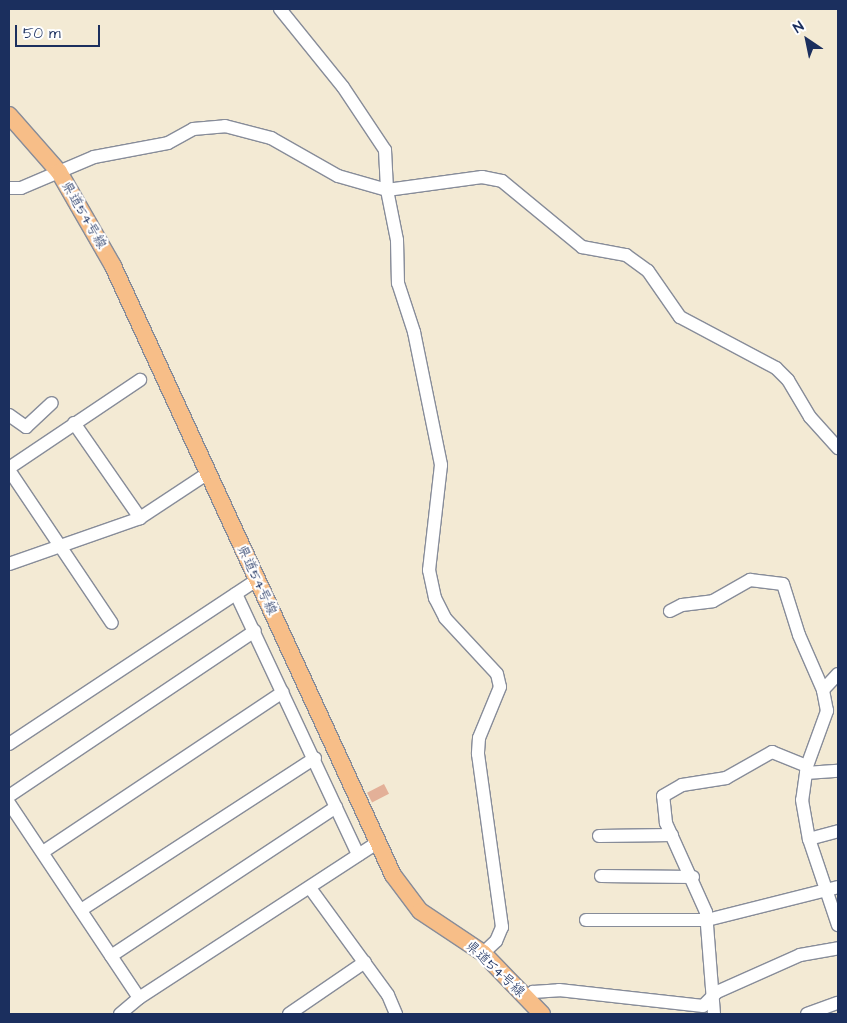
<!DOCTYPE html>
<meta charset="utf-8">
<style>
body{margin:0}
#map{position:relative;width:847px;height:1023px;overflow:hidden;background:#f3ead4;font-family:"Architects Daughter","Klee One",sans-serif}
div>[style]{position:absolute}
.building>*{inset:0;background:#e3b098;transform-origin:0 0}
.roads{filter:drop-shadow(1px 0 #878c99) drop-shadow(-1px 0 #878c99) drop-shadow(0 1px #878c99) drop-shadow(0 -1px #878c99)}
.minor>*{height:12px;margin:-6px;padding:0 6px;transform-origin:6px;border-radius:6px;background:#fff}
.major>*{height:16px;margin:-8px;padding:0 8px;transform-origin:8px;border-radius:8px;background:#f7be88}
span{translate:-50% -50%;white-space:nowrap;text-align:center;line-height:1.15;-webkit-text-stroke:4.5px #fff;paint-order:stroke}
.street-label{font-size:14px;color:#1b2f5e}
.frame{position:absolute;inset:0;border:10px solid #1b2f5e;pointer-events:none}
.north{position:absolute;left:782px;top:15px;width:50px;height:50px;-webkit-text-stroke:4px #fff;paint-order:stroke;rotate:326deg;font-size:14px;font-weight:700;line-height:20px;text-align:center;color:#1b2f5e}
.north::after{content:'';display:block;margin:auto;width:18px;height:22px;background:#1b2f5e;clip-path:polygon(50% 0,100% 100%,50% 72%,0 100%)}
.scale{position:absolute;left:15px;top:25px;width:85px;height:22px;box-sizing:border-box;border:2px solid #1b2f5e;border-top:0;padding-left:6px;font-size:15px;line-height:18px;white-space:nowrap;color:#1b2f5e;-webkit-text-stroke:4px #fff;paint-order:stroke}
</style>
<div id="map">
<div class="building">
<div style="left:384px;top:784px;width:11px;height:19px;rotate:63deg"></div>
</div>
<div class="roads">
<div class="minor">
<div style="left:280px;top:9px;width:100px;rotate:51.1deg"></div>
<div style="left:343px;top:87px;width:76px;rotate:56.3deg"></div>
<div style="left:385px;top:150px;width:40px;rotate:87.1deg"></div>
<div style="left:387px;top:190px;width:51px;rotate:78.7deg"></div>
<div style="left:397px;top:240px;width:43px;rotate:88.7deg"></div>
<div style="left:398px;top:283px;width:52px;rotate:71.9deg"></div>
<div style="left:414px;top:332px;width:136px;rotate:78.5deg"></div>
<div style="left:441px;top:465px;width:106px;rotate:96.5deg"></div>
<div style="left:429px;top:570px;width:29px;rotate:78deg"></div>
<div style="left:435px;top:598px;width:22px;rotate:63deg"></div>
<div style="left:445px;top:618px;width:76px;rotate:47.1deg"></div>
<div style="left:497px;top:674px;width:13px;rotate:77deg"></div>
<div style="left:500px;top:687px;width:55px;rotate:112.4deg"></div>
<div style="left:479px;top:738px;width:16px;rotate:94deg"></div>
<div style="left:478px;top:754px;width:175px;rotate:82.1deg"></div>
<div style="left:502px;top:927px;width:15px;rotate:113deg"></div>
<div style="left:496px;top:941px;width:18px;rotate:137deg"></div>
<div style="left:9px;top:188px;width:12px"></div>
<div style="left:21px;top:188px;width:79px;rotate:-23deg"></div>
<div style="left:94px;top:157px;width:75px;rotate:-10.7deg"></div>
<div style="left:168px;top:143px;width:29px;rotate:-29deg"></div>
<div style="left:193px;top:129px;width:32px;rotate:-5deg"></div>
<div style="left:225px;top:126px;width:48px;rotate:14.6deg"></div>
<div style="left:271px;top:138px;width:77px;rotate:29.6deg"></div>
<div style="left:338px;top:176px;width:51px;rotate:15.9deg"></div>
<div style="left:387px;top:190px;width:96px;rotate:-7.8deg"></div>
<div style="left:482px;top:177px;width:20px;rotate:11deg"></div>
<div style="left:502px;top:181px;width:104px;rotate:39.5deg"></div>
<div style="left:582px;top:247px;width:45px;rotate:10.3deg"></div>
<div style="left:626px;top:255px;width:27px;rotate:36deg"></div>
<div style="left:648px;top:271px;width:56px;rotate:55.2deg"></div>
<div style="left:680px;top:317px;width:109px;rotate:28deg"></div>
<div style="left:776px;top:368px;width:17px;rotate:45deg"></div>
<div style="left:788px;top:380px;width:43px;rotate:59.3deg"></div>
<div style="left:810px;top:417px;width:42px;rotate:47.9deg"></div>
<div style="left:9px;top:415px;width:21px;rotate:35deg"></div>
<div style="left:26px;top:427px;width:35px;rotate:-43deg"></div>
<div style="left:74px;top:423px;width:116px;rotate:55.2deg"></div>
<div style="left:9px;top:468px;width:158px;rotate:-33.9deg"></div>
<div style="left:9px;top:470px;width:184px;rotate:56.1deg"></div>
<div style="left:9px;top:564px;width:139px;rotate:-19.3deg"></div>
<div style="left:140px;top:518px;width:82px;rotate:-33.5deg"></div>
<div style="left:236px;top:594px;width:288px;rotate:64.9deg"></div>
<div style="left:670px;top:611px;width:13px;rotate:-27deg"></div>
<div style="left:682px;top:605px;width:31px;rotate:-7deg"></div>
<div style="left:713px;top:601px;width:43px;rotate:-29.6deg"></div>
<div style="left:750px;top:580px;width:33px;rotate:7deg"></div>
<div style="left:783px;top:584px;width:53px;rotate:72.6deg"></div>
<div style="left:799px;top:635px;width:60px;rotate:66.4deg"></div>
<div style="left:9px;top:744px;width:297px;rotate:-33.5deg"></div>
<div style="left:807px;top:766px;width:34px;rotate:98deg"></div>
<div style="left:802px;top:800px;width:40px;rotate:80deg"></div>
<div style="left:809px;top:839px;width:91px;rotate:71.4deg"></div>
<div style="left:806px;top:773px;width:32px;rotate:-4deg"></div>
<div style="left:9px;top:796px;width:296px;rotate:-33.9deg"></div>
<div style="left:9px;top:803px;width:234px;rotate:56.3deg"></div>
<div style="left:599px;top:836px;width:73px;rotate:-0.8deg"></div>
<div style="left:809px;top:839px;width:30px;rotate:-15deg"></div>
<div style="left:43px;top:852px;width:288px;rotate:-33.7deg"></div>
<div style="left:601px;top:876px;width:92px;rotate:0.6deg"></div>
<div style="left:310px;top:888px;width:132px;rotate:53.9deg"></div>
<div style="left:388px;top:995px;width:21px;rotate:67deg"></div>
<div style="left:81px;top:910px;width:279px;rotate:-33deg"></div>
<div style="left:586px;top:920px;width:121px"></div>
<div style="left:707px;top:920px;width:135px;rotate:-14.1deg"></div>
<div style="left:111px;top:956px;width:270px;rotate:-33.5deg"></div>
<div style="left:527px;top:997px;width:8px;rotate:-40deg"></div>
<div style="left:533px;top:992px;width:26px;rotate:-4deg"></div>
<div style="left:559px;top:990px;width:145px;rotate:6.3deg"></div>
<div style="left:703px;top:1006px;width:20px;rotate:-45deg"></div>
<div style="left:717px;top:992px;width:91px;rotate:-24deg"></div>
<div style="left:800px;top:955px;width:39px;rotate:-10deg"></div>
<div style="left:120px;top:1014px;width:25px;rotate:-40deg"></div>
<div style="left:139px;top:998px;width:285px;rotate:-33.1deg"></div>
<div style="left:289px;top:1014px;width:92px;rotate:-34.4deg"></div>
<div style="left:714px;top:1014px;width:102px;rotate:-94.5deg"></div>
<div style="left:706px;top:912px;width:98px;rotate:-114.2deg"></div>
<div style="left:666px;top:823px;width:27px;rotate:-96deg"></div>
<div style="left:663px;top:796px;width:22px;rotate:-30deg"></div>
<div style="left:682px;top:785px;width:45px;rotate:-9deg"></div>
<div style="left:726px;top:778px;width:53px;rotate:-29.5deg"></div>
<div style="left:772px;top:752px;width:38px;rotate:22deg"></div>
<div style="left:807px;top:766px;width:59px;rotate:-70deg"></div>
<div style="left:827px;top:711px;width:21px;rotate:-101deg"></div>
<div style="left:823px;top:690px;width:22px;rotate:-47deg"></div>
<div style="left:807px;top:1014px;width:33px;rotate:-20deg"></div>
</div>
<div class="major">
<div style="left:9px;top:115px;width:76px;rotate:48.7deg"></div>
<div style="left:59px;top:172px;width:108px;rotate:60.1deg"></div>
<div style="left:113px;top:266px;width:670px;rotate:65.31deg"></div>
<div style="left:393px;top:875px;width:45px;rotate:53.1deg"></div>
<div style="left:420px;top:911px;width:76px;rotate:33.7deg"></div>
<div style="left:483px;top:953px;width:85px;rotate:46deg"></div>
</div>
</div>
<div class="street-label">
<span style="left:84px;top:215px;rotate:60deg">県道54号線</span>
<span style="left:257px;top:580px;rotate:65deg">県道54号線</span>
<span style="left:495px;top:969px;rotate:43deg">県道54号線</span>
</div>
<div class="frame"></div>
<div class="north">N</div>
<div class="scale">50 m</div>
</div>
